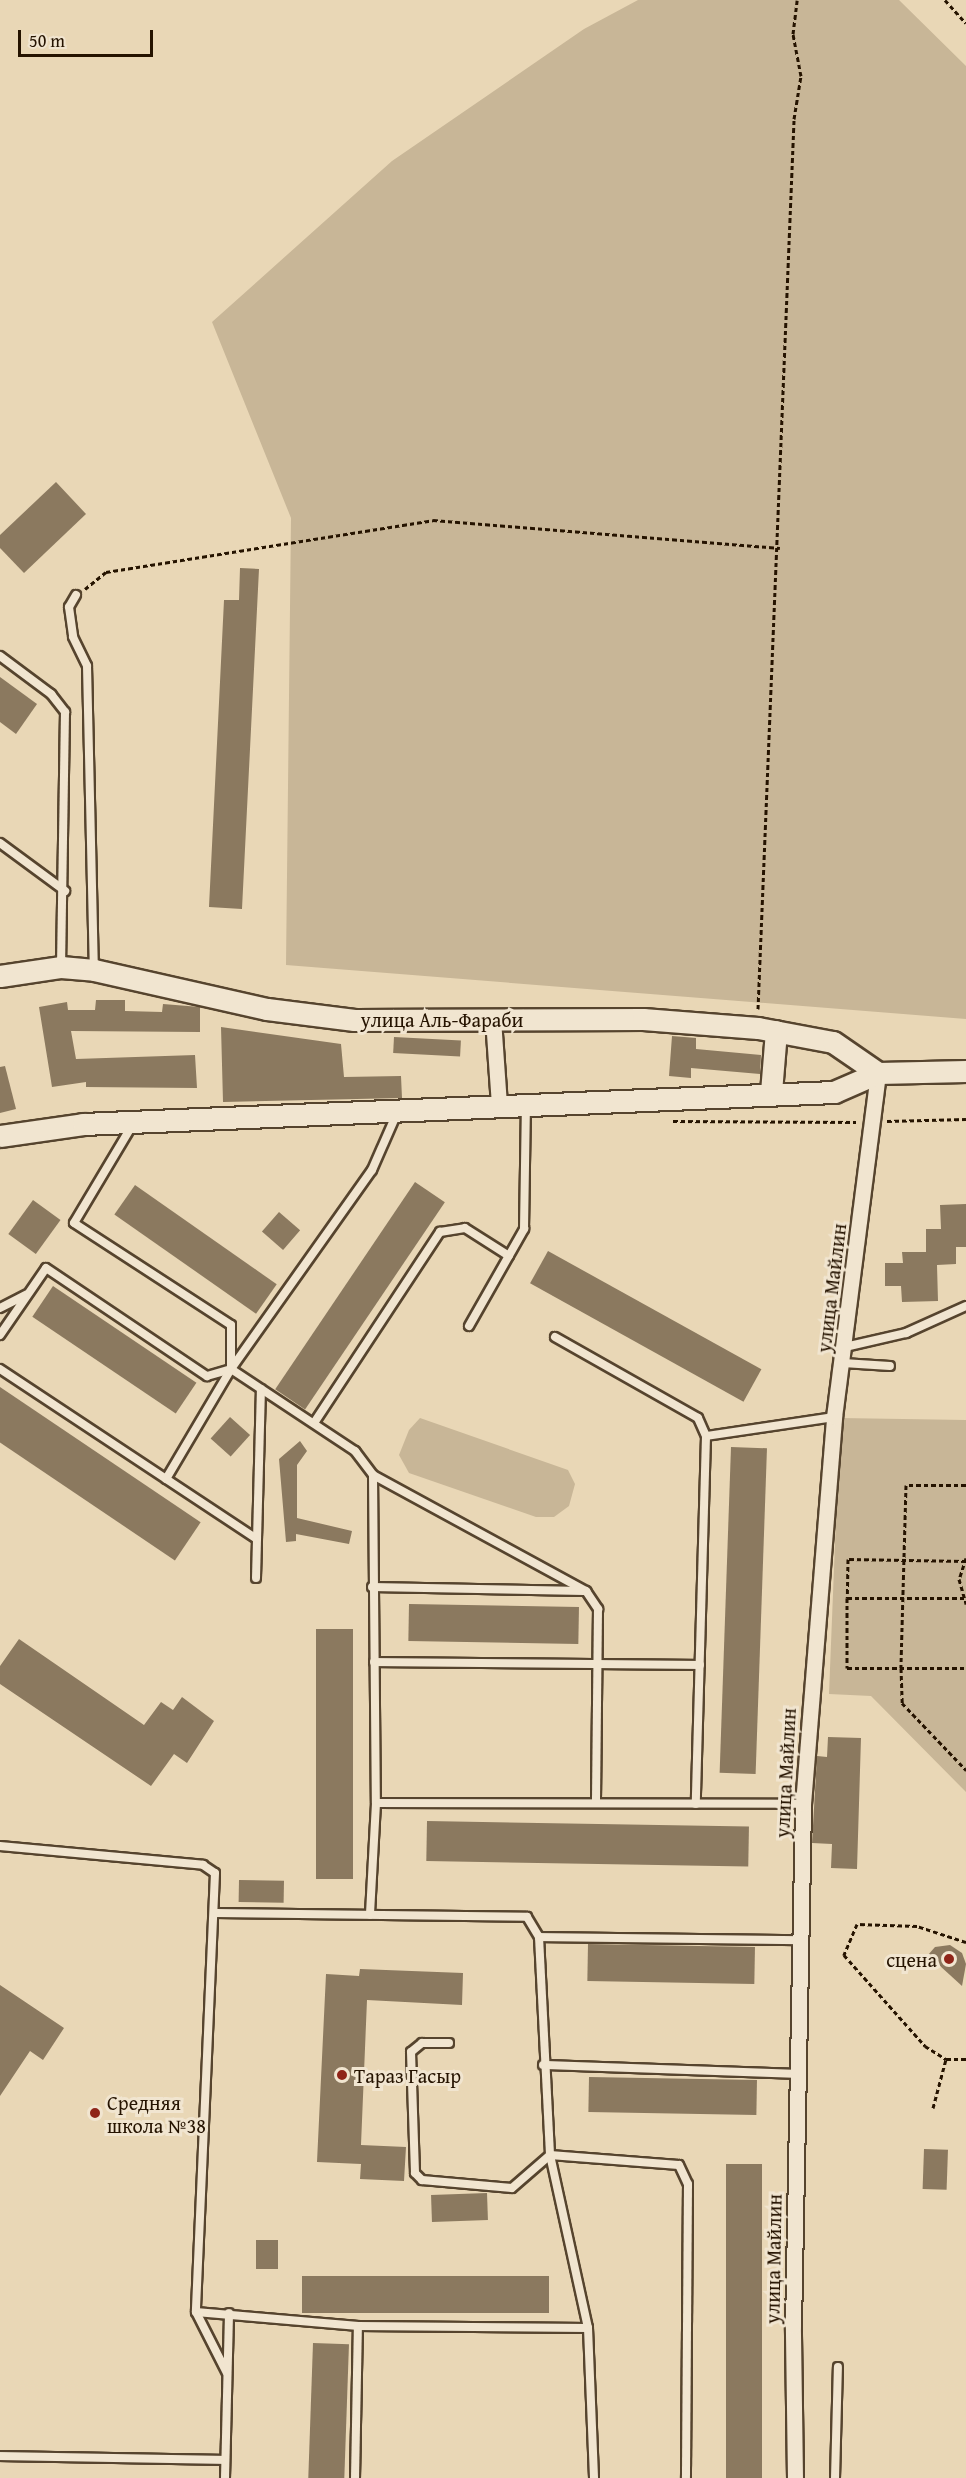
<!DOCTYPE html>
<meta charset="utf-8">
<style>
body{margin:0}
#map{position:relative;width:966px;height:2478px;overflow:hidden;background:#e9d7b6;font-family:"Gentium Book Plus",serif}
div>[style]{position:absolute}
.green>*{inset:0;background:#c8b697}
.building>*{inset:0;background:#8b795f;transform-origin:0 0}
.path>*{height:3px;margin-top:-1.5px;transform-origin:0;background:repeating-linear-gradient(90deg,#251300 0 4.5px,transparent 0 7.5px)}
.roads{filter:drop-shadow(2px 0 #56442e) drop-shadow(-2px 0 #56442e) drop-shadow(0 2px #56442e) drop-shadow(0 -2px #56442e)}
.service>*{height:8px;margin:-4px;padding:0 4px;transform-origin:4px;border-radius:4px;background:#f1e5d0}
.minor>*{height:15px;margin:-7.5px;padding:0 7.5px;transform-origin:7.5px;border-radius:7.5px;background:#f1e5d0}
.secondary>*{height:21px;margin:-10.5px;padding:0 10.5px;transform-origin:10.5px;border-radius:10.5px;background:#f1e5d0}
.dots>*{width:16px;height:16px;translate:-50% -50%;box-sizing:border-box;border:3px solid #f1e5d0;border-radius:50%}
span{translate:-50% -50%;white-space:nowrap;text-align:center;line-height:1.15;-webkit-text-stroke:6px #f1e5d0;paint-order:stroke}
.street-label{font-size:20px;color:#251300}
.poi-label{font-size:20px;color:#251300}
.right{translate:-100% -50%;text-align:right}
.left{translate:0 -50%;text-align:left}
.scale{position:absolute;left:18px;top:30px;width:135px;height:27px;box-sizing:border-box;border:3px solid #251300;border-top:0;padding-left:8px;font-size:18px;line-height:21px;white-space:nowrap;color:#251300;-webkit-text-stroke:4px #f1e5d0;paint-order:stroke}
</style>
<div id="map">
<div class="green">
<div style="clip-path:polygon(638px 0,899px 0,966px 66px,966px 1019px,286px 965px,291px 518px,212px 322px,392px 161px,584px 29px)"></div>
<div style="clip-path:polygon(420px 1418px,568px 1470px,575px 1484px,569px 1506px,554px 1517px,536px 1517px,409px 1473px,399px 1455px,409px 1430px)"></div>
<div style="clip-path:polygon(840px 1418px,966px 1420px,966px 1792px,871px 1696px,829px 1694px)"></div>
</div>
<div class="building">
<div style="clip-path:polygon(56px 482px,86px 514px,24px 573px,0 548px,0 535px)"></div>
<div style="clip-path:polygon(240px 568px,259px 569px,242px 909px,209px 907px,224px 600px,239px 600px)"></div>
<div style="clip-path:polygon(0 677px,37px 704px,16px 734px,0 722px)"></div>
<div style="clip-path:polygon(96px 1000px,125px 1000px,125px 1011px,162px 1012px,163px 1004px,200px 1007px,200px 1032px,71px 1031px,76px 1059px,195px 1055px,197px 1088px,86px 1087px,86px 1082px,52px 1087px,39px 1007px,67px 1002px,68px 1010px,95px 1010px)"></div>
<div style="clip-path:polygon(221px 1027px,341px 1044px,344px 1077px,401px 1076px,402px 1098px,223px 1102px)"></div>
<div style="clip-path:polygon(672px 1036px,696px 1038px,696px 1049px,761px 1055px,760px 1074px,691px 1068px,691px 1078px,669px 1076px)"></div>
<div style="left:394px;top:1037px;width:67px;height:16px;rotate:3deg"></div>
<div style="clip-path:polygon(5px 1066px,16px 1109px,0 1113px,0 1067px)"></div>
<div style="left:415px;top:1182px;width:36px;height:250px;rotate:34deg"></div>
<div style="left:135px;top:1185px;width:173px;height:36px;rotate:35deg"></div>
<div style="left:33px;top:1200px;width:34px;height:42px;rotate:36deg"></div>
<div style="clip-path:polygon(966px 1204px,966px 1247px,956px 1247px,956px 1264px,937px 1265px,938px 1301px,902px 1302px,901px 1286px,885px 1286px,885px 1263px,903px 1263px,902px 1252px,926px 1252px,926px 1229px,941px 1229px,940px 1205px)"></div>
<div style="left:279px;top:1212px;width:28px;height:26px;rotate:41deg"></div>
<div style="left:548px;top:1251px;width:244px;height:37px;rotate:29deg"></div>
<div style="left:53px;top:1286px;width:173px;height:37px;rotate:34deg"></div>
<div style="left:0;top:1387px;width:242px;height:46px;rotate:34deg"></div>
<div style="left:230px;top:1417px;width:27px;height:29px;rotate:42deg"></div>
<div style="clip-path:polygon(300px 1441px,307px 1451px,297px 1465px,297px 1518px,352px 1531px,349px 1544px,296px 1534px,296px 1541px,286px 1542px,279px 1459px)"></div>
<div style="left:731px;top:1447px;width:36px;height:326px;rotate:2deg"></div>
<div style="left:409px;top:1604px;width:170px;height:37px;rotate:1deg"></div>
<div style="left:316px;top:1629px;width:37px;height:250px"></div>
<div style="clip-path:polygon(19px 1639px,144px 1725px,161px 1702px,173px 1710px,182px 1697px,214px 1721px,187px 1763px,174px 1754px,151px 1786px,0 1684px,0 1666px)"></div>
<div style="clip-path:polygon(828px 1737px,861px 1738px,857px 1869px,831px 1868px,832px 1844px,812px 1843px,817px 1756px,827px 1757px)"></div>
<div style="left:427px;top:1821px;width:322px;height:40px;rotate:1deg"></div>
<div style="left:239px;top:1880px;width:45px;height:22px;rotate:1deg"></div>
<div style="left:588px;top:1944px;width:167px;height:37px;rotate:1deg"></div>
<div style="clip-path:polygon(950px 1945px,962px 1953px,966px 1964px,962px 1986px,928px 1955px,935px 1947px)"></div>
<div style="clip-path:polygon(360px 1969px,463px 1973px,462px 2005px,367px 2000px,361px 2145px,406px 2147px,404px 2181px,360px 2179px,361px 2164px,317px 2162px,326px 1974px,359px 1976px)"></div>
<div style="clip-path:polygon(0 1985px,64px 2028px,43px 2060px,30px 2051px,0 2096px)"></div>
<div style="left:589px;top:2077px;width:168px;height:35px;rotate:1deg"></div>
<div style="left:924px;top:2149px;width:24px;height:40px;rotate:2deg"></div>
<div style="left:726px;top:2164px;width:36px;height:314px"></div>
<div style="left:487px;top:2193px;width:27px;height:56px;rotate:88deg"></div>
<div style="left:256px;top:2240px;width:22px;height:29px"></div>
<div style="left:302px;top:2276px;width:247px;height:37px"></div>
<div style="left:313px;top:2343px;width:36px;height:135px;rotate:2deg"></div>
</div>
<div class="path">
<div style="left:945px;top:0;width:31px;rotate:48deg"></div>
<div style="left:85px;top:589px;width:27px;rotate:-39deg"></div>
<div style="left:106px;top:572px;width:331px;rotate:-9deg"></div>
<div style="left:433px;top:520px;width:348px;rotate:4.6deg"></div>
<div style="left:758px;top:1009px;width:891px;rotate:-87.68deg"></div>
<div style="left:794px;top:119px;width:44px;rotate:-80.8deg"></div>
<div style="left:801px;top:76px;width:43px;rotate:-100.8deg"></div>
<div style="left:793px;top:34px;width:34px;rotate:-83deg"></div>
<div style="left:673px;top:1121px;width:183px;rotate:0.3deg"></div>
<div style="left:887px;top:1121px;width:79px;rotate:-1.5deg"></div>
<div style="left:966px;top:1485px;width:60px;rotate:180deg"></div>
<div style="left:906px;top:1485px;width:183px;rotate:91.6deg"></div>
<div style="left:901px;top:1668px;width:35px;rotate:88deg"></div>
<div style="left:902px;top:1703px;width:93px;rotate:46.3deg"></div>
<div style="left:966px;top:1558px;width:22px;rotate:108deg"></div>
<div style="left:959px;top:1579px;width:26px;rotate:74deg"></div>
<div style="left:966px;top:1561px;width:118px;rotate:-179deg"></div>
<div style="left:848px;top:1559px;width:39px;rotate:91deg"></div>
<div style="left:847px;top:1598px;width:119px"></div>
<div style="left:847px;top:1598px;width:70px;rotate:90deg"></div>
<div style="left:847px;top:1668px;width:119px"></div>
<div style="left:966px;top:1942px;width:52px;rotate:-161.9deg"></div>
<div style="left:917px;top:1926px;width:60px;rotate:-178.1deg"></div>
<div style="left:857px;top:1924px;width:34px;rotate:113deg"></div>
<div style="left:844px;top:1955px;width:122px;rotate:48.3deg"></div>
<div style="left:925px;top:2046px;width:25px;rotate:32deg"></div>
<div style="left:946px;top:2059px;width:20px"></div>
<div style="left:933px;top:2108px;width:51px;rotate:-75.1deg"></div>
</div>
<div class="roads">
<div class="service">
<div style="left:76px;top:595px;width:14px;rotate:120deg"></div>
<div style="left:69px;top:607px;width:30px;rotate:82deg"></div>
<div style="left:73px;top:637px;width:32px;rotate:64deg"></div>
<div style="left:87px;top:666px;width:302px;rotate:88.7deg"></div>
<div style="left:0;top:656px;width:64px;rotate:36.7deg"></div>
<div style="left:51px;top:694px;width:23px;rotate:52deg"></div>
<div style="left:65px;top:712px;width:254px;rotate:90.9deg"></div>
<div style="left:0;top:843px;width:81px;rotate:36.4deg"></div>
<div style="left:133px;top:1124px;width:115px;rotate:120.8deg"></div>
<div style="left:74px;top:1223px;width:187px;rotate:33deg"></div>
<div style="left:231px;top:1325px;width:44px;rotate:90deg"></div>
<div style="left:231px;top:1369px;width:149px;rotate:33.5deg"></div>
<div style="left:355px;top:1451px;width:30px;rotate:53deg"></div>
<div style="left:373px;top:1475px;width:328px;rotate:89.5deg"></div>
<div style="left:376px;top:1803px;width:112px;rotate:93.1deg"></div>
<div style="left:0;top:1308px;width:30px;rotate:-27deg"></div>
<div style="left:469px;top:1326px;width:112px;rotate:-60.4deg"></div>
<div style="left:524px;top:1229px;width:123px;rotate:-89.1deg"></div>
<div style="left:0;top:1335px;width:81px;rotate:-55.5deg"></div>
<div style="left:46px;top:1268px;width:194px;rotate:33.9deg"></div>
<div style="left:207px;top:1376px;width:25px;rotate:-16deg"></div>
<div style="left:555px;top:1337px;width:164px;rotate:29.5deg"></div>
<div style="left:698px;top:1418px;width:20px;rotate:66deg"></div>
<div style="left:706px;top:1436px;width:368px;rotate:91.6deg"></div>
<div style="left:845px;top:1347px;width:63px;rotate:-12.9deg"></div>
<div style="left:906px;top:1333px;width:66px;rotate:-24.2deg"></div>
<div style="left:843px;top:1363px;width:47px;rotate:3.7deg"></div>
<div style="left:0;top:1369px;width:308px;rotate:33.5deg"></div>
<div style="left:314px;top:1423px;width:229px;rotate:-56.6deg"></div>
<div style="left:440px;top:1232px;width:25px;rotate:-9deg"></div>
<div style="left:465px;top:1228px;width:52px;rotate:32.5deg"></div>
<div style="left:706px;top:1436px;width:129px;rotate:-8.4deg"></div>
<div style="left:373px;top:1475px;width:243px;rotate:28.6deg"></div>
<div style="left:586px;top:1591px;width:22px;rotate:56deg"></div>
<div style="left:598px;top:1609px;width:194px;rotate:90.6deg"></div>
<div style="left:166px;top:1479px;width:128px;rotate:-59.4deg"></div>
<div style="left:231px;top:1369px;width:244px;rotate:-54.7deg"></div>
<div style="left:372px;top:1170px;width:62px;rotate:-66.3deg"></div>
<div style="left:256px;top:1578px;width:189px;rotate:-88.5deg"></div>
<div style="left:372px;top:1587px;width:212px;rotate:1.1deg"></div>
<div style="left:374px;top:1662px;width:326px;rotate:0.5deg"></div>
<div style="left:376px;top:1803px;width:427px;rotate:0.1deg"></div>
<div style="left:0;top:1846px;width:204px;rotate:5.3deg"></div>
<div style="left:203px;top:1865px;width:14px;rotate:34deg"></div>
<div style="left:215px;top:1873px;width:439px;rotate:92.5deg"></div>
<div style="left:196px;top:2312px;width:68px;rotate:63.1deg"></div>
<div style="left:216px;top:1913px;width:311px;rotate:0.7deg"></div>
<div style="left:527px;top:1917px;width:23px;rotate:59deg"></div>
<div style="left:539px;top:1937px;width:218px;rotate:87.1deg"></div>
<div style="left:550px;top:2155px;width:177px;rotate:77.6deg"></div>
<div style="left:588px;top:2328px;width:150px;rotate:87.7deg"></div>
<div style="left:539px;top:1937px;width:260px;rotate:0.7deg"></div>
<div style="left:449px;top:2043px;width:27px;rotate:180deg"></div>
<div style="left:422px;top:2043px;width:14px;rotate:141deg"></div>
<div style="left:411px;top:2052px;width:121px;rotate:88.1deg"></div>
<div style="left:415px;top:2173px;width:10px;rotate:45deg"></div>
<div style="left:422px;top:2180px;width:90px;rotate:5.1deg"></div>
<div style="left:512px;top:2188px;width:50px;rotate:-41deg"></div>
<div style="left:550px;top:2155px;width:129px;rotate:4.4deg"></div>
<div style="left:679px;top:2165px;width:21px;rotate:65deg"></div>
<div style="left:688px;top:2184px;width:294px;rotate:90.4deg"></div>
<div style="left:543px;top:2065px;width:253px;rotate:2deg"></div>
<div style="left:196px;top:2312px;width:163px;rotate:4.9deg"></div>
<div style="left:358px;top:2326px;width:230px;rotate:0.5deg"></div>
<div style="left:0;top:2456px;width:225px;rotate:1deg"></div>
<div style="left:225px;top:2478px;width:165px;rotate:-88.6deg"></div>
<div style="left:355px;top:2478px;width:152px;rotate:-88.9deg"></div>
<div style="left:835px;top:2478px;width:111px;rotate:-88.5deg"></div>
</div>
<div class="minor">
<div style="left:493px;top:1019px;width:86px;rotate:86deg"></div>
<div style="left:795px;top:2478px;width:152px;rotate:-90.8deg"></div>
<div style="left:793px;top:2326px;width:522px;rotate:-88.9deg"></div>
<div style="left:803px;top:1804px;width:388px;rotate:-85.4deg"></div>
<div style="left:834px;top:1417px;width:347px;rotate:-82.7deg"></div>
</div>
<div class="secondary">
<div style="left:0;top:976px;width:62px;rotate:-8.4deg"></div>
<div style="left:61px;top:967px;width:33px;rotate:5deg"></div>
<div style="left:94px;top:970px;width:177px;rotate:12.7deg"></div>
<div style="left:267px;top:1009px;width:88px;rotate:7.2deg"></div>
<div style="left:354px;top:1020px;width:289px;rotate:-0.2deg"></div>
<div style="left:643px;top:1019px;width:115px;rotate:4.5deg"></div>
<div style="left:758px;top:1028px;width:76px;rotate:10.6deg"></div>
<div style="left:833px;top:1042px;width:55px;rotate:34.6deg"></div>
<div style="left:771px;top:1092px;width:61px;rotate:-85.3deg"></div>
<div style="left:0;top:1136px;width:84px;rotate:-8.2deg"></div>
<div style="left:83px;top:1124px;width:752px;rotate:-2.44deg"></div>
<div style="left:834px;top:1092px;width:48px;rotate:-23.4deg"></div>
<div style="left:878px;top:1073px;width:88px;rotate:-1.3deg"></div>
</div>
</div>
<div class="dots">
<div style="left:949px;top:1959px;background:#8f2418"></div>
<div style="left:342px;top:2075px;background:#8f2418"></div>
<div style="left:95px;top:2113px;background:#8f2418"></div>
</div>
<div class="street-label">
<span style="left:442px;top:1019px">улица Аль-Фараби</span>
<span style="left:831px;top:1288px;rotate:-83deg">улица Майлин</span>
<span style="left:785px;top:1773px;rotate:-87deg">улица Майлин</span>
<span style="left:773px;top:2259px;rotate:-89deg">улица Майлин</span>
</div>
<div class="poi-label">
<span class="right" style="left:937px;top:1959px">сцена</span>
<span class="left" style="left:354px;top:2075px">Тараз Гасыр</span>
<span class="left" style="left:107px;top:2114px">Средняя<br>школа №38</span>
</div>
<div class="scale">50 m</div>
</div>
